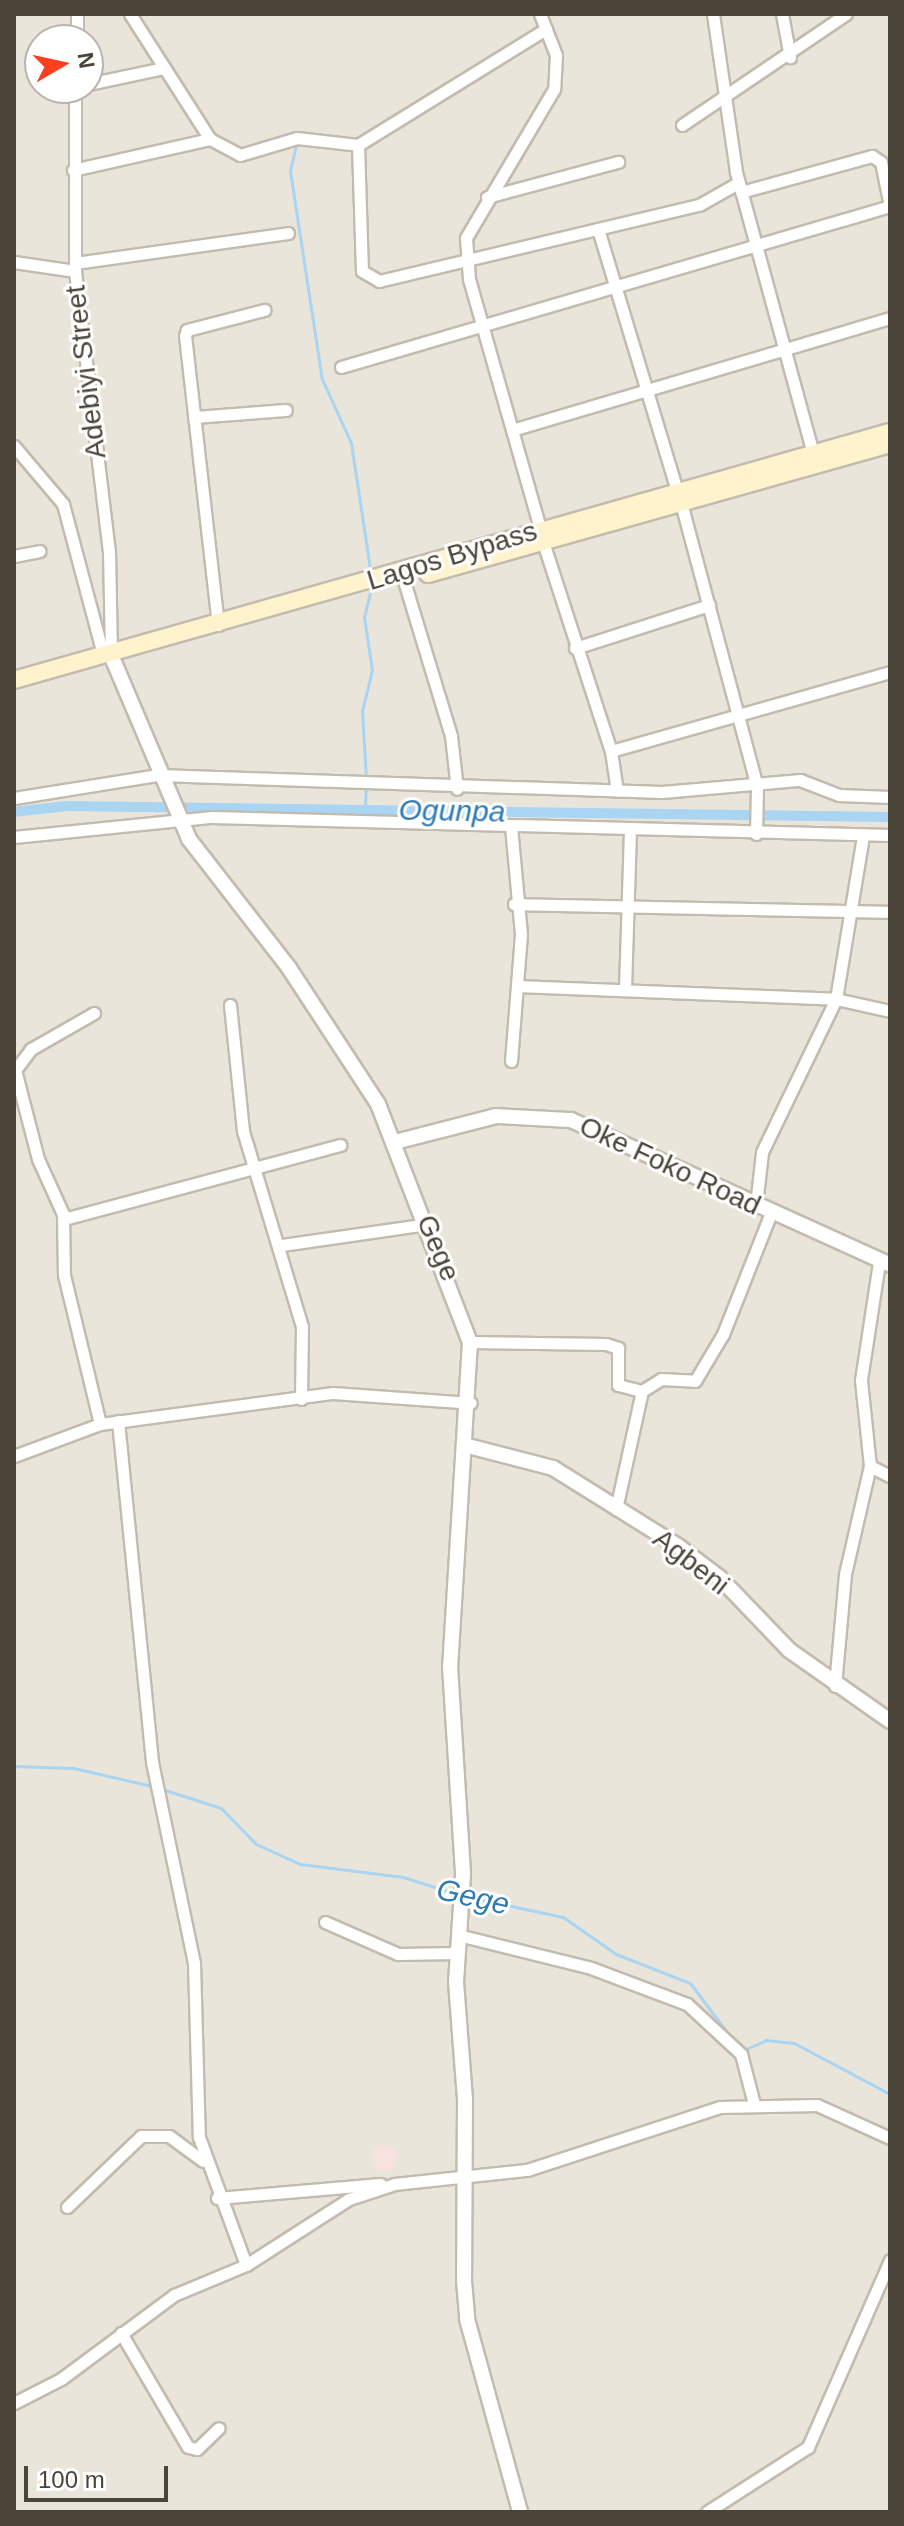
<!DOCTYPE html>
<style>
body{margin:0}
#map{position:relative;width:904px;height:2526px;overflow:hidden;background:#f6f3ec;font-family:Helvetica,sans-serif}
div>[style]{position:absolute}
.residential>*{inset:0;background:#eae5da}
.medical>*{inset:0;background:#f6e3e0}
.round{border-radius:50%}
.stream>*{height:3px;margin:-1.5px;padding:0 1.5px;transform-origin:1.5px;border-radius:1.5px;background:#a9d4f2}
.canal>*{height:10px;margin:-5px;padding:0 5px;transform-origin:5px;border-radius:5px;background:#a9d4f2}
.roads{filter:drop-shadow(2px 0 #c2bbae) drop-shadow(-2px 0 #c2bbae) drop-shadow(0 2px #c2bbae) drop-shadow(0 -2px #c2bbae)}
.minor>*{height:11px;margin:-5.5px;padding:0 5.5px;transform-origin:5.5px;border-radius:5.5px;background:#fff}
.tertiary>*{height:14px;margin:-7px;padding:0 7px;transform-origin:7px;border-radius:7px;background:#fff}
.secondary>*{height:16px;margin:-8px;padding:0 8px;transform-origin:8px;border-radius:8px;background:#fff3cd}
span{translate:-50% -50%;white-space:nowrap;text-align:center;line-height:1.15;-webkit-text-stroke:6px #fff;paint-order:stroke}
.street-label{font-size:28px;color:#4b4439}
.water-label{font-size:30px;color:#2e7ab2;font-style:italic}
.frame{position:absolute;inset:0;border:16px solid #4b4439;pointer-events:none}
.north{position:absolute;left:24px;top:24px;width:80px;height:80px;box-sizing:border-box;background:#fff;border:2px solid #b7b4b0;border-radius:50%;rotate:81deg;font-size:22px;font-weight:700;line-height:32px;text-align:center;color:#4b4439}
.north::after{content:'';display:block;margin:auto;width:28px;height:36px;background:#fc3f1d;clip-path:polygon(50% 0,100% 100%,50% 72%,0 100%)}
.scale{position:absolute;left:24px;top:2466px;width:144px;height:36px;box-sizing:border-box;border:4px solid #4b4439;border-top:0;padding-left:10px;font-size:24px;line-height:28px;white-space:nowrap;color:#4b4439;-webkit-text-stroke:6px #fff;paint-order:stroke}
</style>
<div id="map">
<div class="residential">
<div style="clip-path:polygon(evenodd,14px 14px,890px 14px,890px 2512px,14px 2512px,14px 14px,40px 40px,88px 40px,88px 88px,40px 88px,40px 40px)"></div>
</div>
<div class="medical">
<div class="round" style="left:371px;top:2145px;width:26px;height:26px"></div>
</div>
<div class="stream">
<div style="left:296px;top:145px;width:27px;rotate:103deg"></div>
<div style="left:290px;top:171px;width:210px;rotate:81.3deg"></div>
<div style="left:322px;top:379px;width:70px;rotate:65.6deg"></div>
<div style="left:351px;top:443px;width:134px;rotate:81.4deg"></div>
<div style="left:366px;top:778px;width:67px;rotate:-93.4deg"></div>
<div style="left:362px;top:711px;width:42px;rotate:-76.3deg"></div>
<div style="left:372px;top:670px;width:54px;rotate:-98.6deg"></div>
<div style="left:364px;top:617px;width:32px;rotate:-76deg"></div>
<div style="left:365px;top:809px;width:24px;rotate:-88deg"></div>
<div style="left:14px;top:1766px;width:59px;rotate:1.9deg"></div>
<div style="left:73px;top:1768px;width:81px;rotate:12.8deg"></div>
<div style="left:159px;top:1788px;width:65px;rotate:17.9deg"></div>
<div style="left:221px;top:1808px;width:50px;rotate:45.8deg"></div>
<div style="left:256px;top:1844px;width:48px;rotate:24.4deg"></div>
<div style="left:300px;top:1864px;width:104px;rotate:7.2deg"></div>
<div style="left:403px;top:1877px;width:57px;rotate:17.5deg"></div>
<div style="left:465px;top:1896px;width:100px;rotate:12.1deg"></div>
<div style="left:563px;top:1917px;width:65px;rotate:34.9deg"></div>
<div style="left:616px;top:1954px;width:79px;rotate:21.4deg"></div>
<div style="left:690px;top:1983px;width:66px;rotate:53deg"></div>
<div style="left:744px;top:2050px;width:24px;rotate:-24deg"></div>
<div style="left:766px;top:2040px;width:28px;rotate:6deg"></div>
<div style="left:794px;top:2043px;width:109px;rotate:28deg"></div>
</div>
<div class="canal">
<div style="left:14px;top:812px;width:53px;rotate:-6.5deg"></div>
<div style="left:67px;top:806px;width:823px;rotate:0.77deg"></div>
</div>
<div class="roads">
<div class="minor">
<div style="left:130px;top:14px;width:148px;rotate:57.4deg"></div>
<div style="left:210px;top:139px;width:34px;rotate:28deg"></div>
<div style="left:240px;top:155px;width:59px;rotate:-16.6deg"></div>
<div style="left:297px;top:138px;width:61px;rotate:6.5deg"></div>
<div style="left:358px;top:145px;width:221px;rotate:-31.7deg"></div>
<div style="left:540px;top:14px;width:44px;rotate:68.7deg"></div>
<div style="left:556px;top:55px;width:34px;rotate:93deg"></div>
<div style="left:554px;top:89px;width:173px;rotate:120.6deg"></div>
<div style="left:466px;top:238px;width:41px;rotate:85.8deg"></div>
<div style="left:469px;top:279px;width:260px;rotate:74.1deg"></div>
<div style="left:713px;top:14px;width:160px;rotate:81.7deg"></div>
<div style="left:736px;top:172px;width:291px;rotate:74.7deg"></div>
<div style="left:782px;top:14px;width:44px;rotate:79.5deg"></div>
<div style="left:77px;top:40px;width:26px;rotate:-90deg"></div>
<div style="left:88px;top:84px;width:78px;rotate:-11.9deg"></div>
<div style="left:75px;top:88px;width:183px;rotate:90deg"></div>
<div style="left:75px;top:271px;width:281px;rotate:83.1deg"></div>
<div style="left:109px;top:550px;width:105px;rotate:88.9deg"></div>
<div style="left:682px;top:125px;width:198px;rotate:-34.1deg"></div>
<div style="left:358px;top:145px;width:126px;rotate:88.2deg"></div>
<div style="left:362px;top:271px;width:20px;rotate:30deg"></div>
<div style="left:379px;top:281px;width:329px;rotate:-13.4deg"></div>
<div style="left:699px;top:205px;width:45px;rotate:-29.4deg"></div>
<div style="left:73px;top:170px;width:140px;rotate:-12.8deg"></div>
<div style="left:741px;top:192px;width:136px;rotate:-15.4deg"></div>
<div style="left:872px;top:156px;width:11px;rotate:34deg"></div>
<div style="left:881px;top:162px;width:45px;rotate:78.4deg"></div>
<div style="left:487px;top:197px;width:136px;rotate:-15deg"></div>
<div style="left:598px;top:229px;width:274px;rotate:73.2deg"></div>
<div style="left:14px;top:262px;width:62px;rotate:8.4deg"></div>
<div style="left:75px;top:263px;width:215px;rotate:-8deg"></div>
<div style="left:341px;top:367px;width:572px;rotate:-16.34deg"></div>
<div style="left:194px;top:417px;width:92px;rotate:-4.4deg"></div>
<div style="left:512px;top:430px;width:394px;rotate:-16.5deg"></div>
<div style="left:14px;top:446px;width:76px;rotate:49.8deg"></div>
<div style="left:63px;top:504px;width:148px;rotate:75.1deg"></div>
<div style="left:101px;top:647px;width:11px;rotate:22deg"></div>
<div style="left:681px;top:503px;width:294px;rotate:75deg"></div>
<div style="left:757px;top:787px;width:47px;rotate:91.2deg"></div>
<div style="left:543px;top:542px;width:220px;rotate:72deg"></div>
<div style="left:611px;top:751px;width:290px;rotate:-15.8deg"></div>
<div style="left:14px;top:556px;width:26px;rotate:-11deg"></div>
<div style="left:404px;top:581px;width:162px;rotate:73.1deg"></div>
<div style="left:451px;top:736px;width:53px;rotate:83.5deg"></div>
<div style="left:218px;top:625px;width:291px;rotate:-96.5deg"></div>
<div style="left:185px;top:336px;width:6px;rotate:-72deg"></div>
<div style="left:187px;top:330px;width:80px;rotate:-14.6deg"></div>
<div style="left:575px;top:648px;width:141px;rotate:-17.8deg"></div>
<div style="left:611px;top:751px;width:40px;rotate:81.5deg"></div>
<div style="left:14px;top:798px;width:146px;rotate:-9.1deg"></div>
<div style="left:158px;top:775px;width:504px;rotate:1.93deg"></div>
<div style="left:662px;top:792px;width:139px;rotate:-5deg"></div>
<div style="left:800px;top:780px;width:42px;rotate:21deg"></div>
<div style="left:839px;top:795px;width:51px;rotate:2.2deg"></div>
<div style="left:14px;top:837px;width:199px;rotate:-5.8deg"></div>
<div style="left:212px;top:817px;width:678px;rotate:1.52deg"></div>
<div style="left:514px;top:904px;width:376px;rotate:1.2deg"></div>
<div style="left:517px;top:986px;width:319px;rotate:2.3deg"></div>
<div style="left:836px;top:999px;width:55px;rotate:12.5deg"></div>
<div style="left:625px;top:989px;width:160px;rotate:-88.2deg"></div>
<div style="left:230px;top:1005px;width:127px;rotate:84.1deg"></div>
<div style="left:243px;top:1131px;width:204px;rotate:73.2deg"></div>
<div style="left:302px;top:1326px;width:73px;rotate:90.8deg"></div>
<div style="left:94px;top:1013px;width:73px;rotate:150.3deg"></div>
<div style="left:31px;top:1049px;width:26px;rotate:127deg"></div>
<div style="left:15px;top:1070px;width:92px;rotate:75.5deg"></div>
<div style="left:38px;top:1159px;width:60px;rotate:65.6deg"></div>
<div style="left:63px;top:1214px;width:61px;rotate:89.1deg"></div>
<div style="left:64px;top:1275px;width:153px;rotate:76.4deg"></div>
<div style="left:511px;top:1061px;width:127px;rotate:-85.5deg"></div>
<div style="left:521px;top:934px;width:107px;rotate:-95.3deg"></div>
<div style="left:756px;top:1205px;width:53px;rotate:-83.5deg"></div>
<div style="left:762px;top:1152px;width:170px;rotate:-64.2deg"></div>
<div style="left:836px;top:999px;width:165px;rotate:-80.6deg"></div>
<div style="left:64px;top:1219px;width:286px;rotate:-15deg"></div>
<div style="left:282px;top:1245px;width:148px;rotate:-8.2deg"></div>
<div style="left:470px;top:1342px;width:136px;rotate:0.8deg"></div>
<div style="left:606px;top:1344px;width:13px;rotate:18deg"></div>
<div style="left:618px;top:1348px;width:37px;rotate:90deg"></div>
<div style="left:618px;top:1385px;width:25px;rotate:14deg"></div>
<div style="left:642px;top:1391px;width:22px;rotate:-32deg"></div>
<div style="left:661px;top:1379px;width:34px;rotate:3deg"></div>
<div style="left:695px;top:1381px;width:55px;rotate:-59.2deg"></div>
<div style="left:723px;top:1334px;width:130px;rotate:-68.4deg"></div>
<div style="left:118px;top:1421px;width:343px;rotate:84.3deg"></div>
<div style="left:152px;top:1762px;width:205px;rotate:78.2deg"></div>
<div style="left:194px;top:1963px;width:174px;rotate:88.4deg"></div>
<div style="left:199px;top:2137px;width:136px;rotate:69.8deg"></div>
<div style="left:14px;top:1456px;width:92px;rotate:-20.4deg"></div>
<div style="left:100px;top:1424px;width:235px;rotate:-7.6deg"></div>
<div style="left:333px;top:1393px;width:138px;rotate:4.1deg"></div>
<div style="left:870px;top:1466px;width:22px;rotate:27deg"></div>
<div style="left:616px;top:1509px;width:121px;rotate:-77.6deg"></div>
<div style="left:835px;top:1686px;width:112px;rotate:-84.9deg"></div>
<div style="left:845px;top:1574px;width:111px;rotate:-77deg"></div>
<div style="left:870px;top:1466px;width:86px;rotate:-96deg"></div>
<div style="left:861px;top:1380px;width:119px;rotate:-81.3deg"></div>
<div style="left:325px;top:1922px;width:80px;rotate:23.7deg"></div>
<div style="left:398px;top:1954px;width:59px;rotate:-1deg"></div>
<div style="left:458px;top:1935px;width:137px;rotate:13.9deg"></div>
<div style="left:591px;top:1968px;width:103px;rotate:20.6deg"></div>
<div style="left:687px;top:2004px;width:74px;rotate:42.8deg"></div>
<div style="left:741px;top:2054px;width:52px;rotate:75.4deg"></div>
<div style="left:217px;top:2198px;width:164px;rotate:-4.9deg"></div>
<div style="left:67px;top:2207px;width:103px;rotate:-43.8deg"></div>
<div style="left:141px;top:2136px;width:28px"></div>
<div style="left:169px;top:2136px;width:42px;rotate:36.3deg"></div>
<div style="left:121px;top:2333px;width:132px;rotate:59.6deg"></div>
<div style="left:188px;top:2447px;width:9px;rotate:13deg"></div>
<div style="left:197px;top:2449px;width:30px;rotate:-44deg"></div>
<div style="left:14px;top:2403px;width:53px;rotate:-27.1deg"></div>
<div style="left:61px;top:2379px;width:141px;rotate:-36.6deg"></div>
<div style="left:174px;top:2295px;width:78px;rotate:-22.6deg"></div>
<div style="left:246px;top:2265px;width:122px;rotate:-32.7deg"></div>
<div style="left:349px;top:2199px;width:48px;rotate:-18.1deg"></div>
<div style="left:395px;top:2184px;width:133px;rotate:-6.1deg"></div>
<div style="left:527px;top:2170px;width:203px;rotate:-18.1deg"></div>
<div style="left:720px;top:2107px;width:97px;rotate:-1.2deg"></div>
<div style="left:817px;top:2105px;width:80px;rotate:24.3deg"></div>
<div style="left:707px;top:2512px;width:120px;rotate:-32.8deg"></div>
<div style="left:808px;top:2447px;width:204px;rotate:-66.3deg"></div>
</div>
<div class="tertiary">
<div style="left:111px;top:655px;width:200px;rotate:67deg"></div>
<div style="left:189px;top:839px;width:163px;rotate:52.2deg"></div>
<div style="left:289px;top:968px;width:163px;rotate:56.8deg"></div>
<div style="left:378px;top:1104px;width:255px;rotate:68.9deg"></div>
<div style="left:470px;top:1342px;width:325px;rotate:93.5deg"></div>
<div style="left:450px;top:1666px;width:208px;rotate:86.4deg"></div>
<div style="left:463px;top:1874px;width:108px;rotate:93.7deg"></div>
<div style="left:456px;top:1982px;width:118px;rotate:85.6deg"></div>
<div style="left:465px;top:2100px;width:181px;rotate:90.3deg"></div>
<div style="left:464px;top:2281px;width:38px;rotate:85deg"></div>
<div style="left:467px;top:2319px;width:200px;rotate:74.6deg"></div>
<div style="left:395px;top:1142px;width:104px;rotate:-14.4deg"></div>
<div style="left:496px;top:1116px;width:75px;rotate:3.1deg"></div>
<div style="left:571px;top:1120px;width:350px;rotate:24.4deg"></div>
<div style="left:468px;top:1446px;width:88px;rotate:14.5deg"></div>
<div style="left:553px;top:1468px;width:147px;rotate:32deg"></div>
<div style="left:678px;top:1546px;width:53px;rotate:37.3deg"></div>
<div style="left:720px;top:1578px;width:100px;rotate:46.2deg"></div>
<div style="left:789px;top:1650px;width:123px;rotate:35.1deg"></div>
</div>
<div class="secondary">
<div style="left:428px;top:574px;width:480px;rotate:-15.7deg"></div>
<div style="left:14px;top:680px;width:910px;rotate:-15.81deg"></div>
</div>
</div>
<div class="street-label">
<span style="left:86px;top:372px;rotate:-97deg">Adebiyi Street</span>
<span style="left:452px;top:556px;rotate:-17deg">Lagos Bypass</span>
<span style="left:670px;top:1166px;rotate:25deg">Oke Foko Road</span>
<span style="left:438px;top:1248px;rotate:67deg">Gege</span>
<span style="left:691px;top:1562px;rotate:38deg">Agbeni</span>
</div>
<div class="water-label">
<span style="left:452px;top:811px;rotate:1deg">Ogunpa</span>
<span style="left:473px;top:1897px;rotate:13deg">Gege</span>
</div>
<div class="frame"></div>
<div class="north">N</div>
<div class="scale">100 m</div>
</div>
